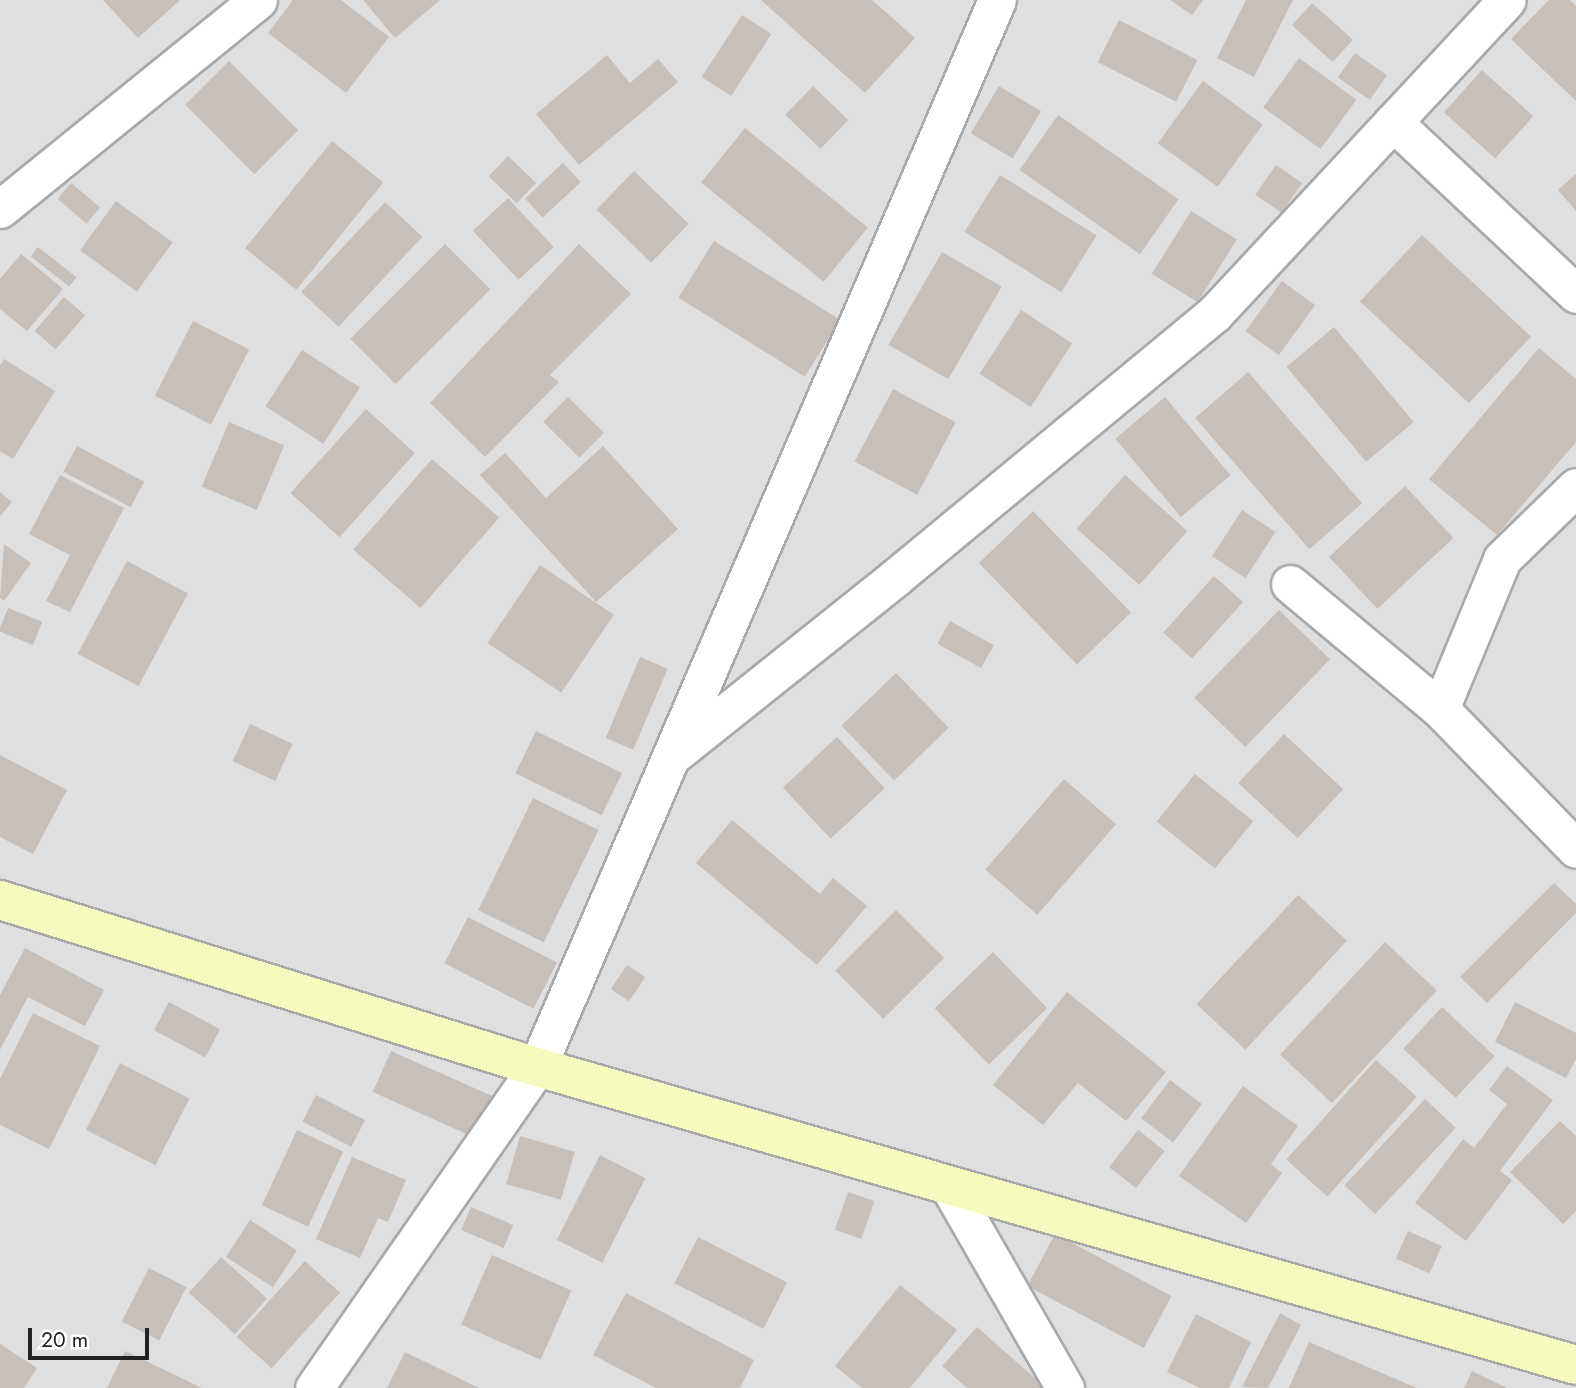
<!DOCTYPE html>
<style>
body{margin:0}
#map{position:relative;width:1576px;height:1388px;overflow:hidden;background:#f2efe9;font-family:Jost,sans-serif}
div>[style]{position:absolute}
.residential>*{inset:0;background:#e0dfdf;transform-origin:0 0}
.building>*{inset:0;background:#c7bfb8;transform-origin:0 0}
.roads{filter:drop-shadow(2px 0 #a9a9a9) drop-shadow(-2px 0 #a9a9a9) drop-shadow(0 2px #a9a9a9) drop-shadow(0 -2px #a9a9a9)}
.street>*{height:37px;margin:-18.5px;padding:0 18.5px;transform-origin:18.5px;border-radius:18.5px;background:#fff}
.secondary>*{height:38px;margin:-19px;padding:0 19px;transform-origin:19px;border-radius:19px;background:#f7fabf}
span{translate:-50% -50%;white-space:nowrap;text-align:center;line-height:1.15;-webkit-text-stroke:5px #fff;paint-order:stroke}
.scale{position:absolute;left:28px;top:1328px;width:121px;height:32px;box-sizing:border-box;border:4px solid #222;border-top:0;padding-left:9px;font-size:21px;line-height:24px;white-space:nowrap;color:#222;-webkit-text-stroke:5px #fff;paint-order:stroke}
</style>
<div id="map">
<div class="residential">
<div style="left:0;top:0;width:1576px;height:1388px"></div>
</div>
<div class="building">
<div style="clip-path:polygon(103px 0,180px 0,138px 38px)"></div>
<div style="clip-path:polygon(293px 0,341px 0,389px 37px,346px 93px,268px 33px)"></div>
<div style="clip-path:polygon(363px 0,440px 0,395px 38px)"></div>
<div style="clip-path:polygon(761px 0,872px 0,915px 38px,865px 93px)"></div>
<div style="clip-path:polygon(1170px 0,1203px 0,1192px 15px)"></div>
<div style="clip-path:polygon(1246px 0,1293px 0,1254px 77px,1217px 58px)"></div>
<div style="clip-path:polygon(1549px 0,1570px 0,1576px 6px,1576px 101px,1511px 39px)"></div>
<div style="left:1312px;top:3px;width:55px;height:30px;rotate:42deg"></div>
<div style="left:742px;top:15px;width:35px;height:74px;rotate:33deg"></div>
<div style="left:1119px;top:20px;width:88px;height:47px;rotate:27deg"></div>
<div style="left:1355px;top:53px;width:39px;height:30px;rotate:35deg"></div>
<div style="clip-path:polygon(607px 55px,630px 83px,658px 59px,678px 82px,579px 165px,536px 114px)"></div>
<div style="left:1299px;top:58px;width:71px;height:61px;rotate:36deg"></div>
<div style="left:229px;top:61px;width:98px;height:62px;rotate:45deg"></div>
<div style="left:1482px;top:70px;width:69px;height:57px;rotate:42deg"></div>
<div style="left:1203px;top:81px;width:74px;height:77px;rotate:36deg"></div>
<div style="left:813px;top:86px;width:49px;height:40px;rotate:44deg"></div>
<div style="left:999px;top:86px;width:49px;height:55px;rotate:31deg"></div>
<div style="left:1058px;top:115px;width:147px;height:67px;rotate:35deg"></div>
<div style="left:745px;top:128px;width:158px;height:70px;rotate:39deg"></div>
<div style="left:332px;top:141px;width:66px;height:138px;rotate:39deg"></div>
<div style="left:508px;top:156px;width:39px;height:28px;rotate:44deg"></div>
<div style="left:563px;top:163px;width:26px;height:52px;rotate:47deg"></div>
<div style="left:1276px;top:165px;width:32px;height:36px;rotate:35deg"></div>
<div style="left:634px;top:171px;width:76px;height:54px;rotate:44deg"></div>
<div style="clip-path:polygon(1576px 174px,1576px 211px,1558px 190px)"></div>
<div style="left:1000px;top:175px;width:114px;height:67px;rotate:32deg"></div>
<div style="left:71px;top:183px;width:38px;height:21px;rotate:40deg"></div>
<div style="left:508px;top:198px;width:67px;height:48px;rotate:47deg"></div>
<div style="left:116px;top:201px;width:70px;height:61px;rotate:36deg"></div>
<div style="left:385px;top:202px;width:51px;height:123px;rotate:43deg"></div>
<div style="left:1191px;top:211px;width:54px;height:74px;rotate:32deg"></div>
<div style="left:1422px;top:235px;width:149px;height:91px;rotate:43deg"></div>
<div style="left:714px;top:241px;width:149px;height:67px;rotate:32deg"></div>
<div style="left:445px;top:244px;width:64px;height:134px;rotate:45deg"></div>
<div style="clip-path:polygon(579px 244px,631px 294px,550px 375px,559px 382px,485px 457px,430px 403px)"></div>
<div style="left:38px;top:247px;width:49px;height:12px;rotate:38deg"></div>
<div style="left:942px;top:252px;width:69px;height:107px;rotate:30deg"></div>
<div style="clip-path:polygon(21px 254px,63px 289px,27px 331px,0 309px,0 279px)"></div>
<div style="left:1282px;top:281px;width:41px;height:62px;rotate:36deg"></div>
<div style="left:64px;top:297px;width:28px;height:45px;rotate:41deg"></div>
<div style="left:1021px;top:310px;width:61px;height:76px;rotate:33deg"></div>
<div style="left:193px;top:321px;width:63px;height:84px;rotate:27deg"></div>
<div style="left:1334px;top:327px;width:124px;height:62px;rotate:50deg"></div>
<div style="clip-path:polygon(1539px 348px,1576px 379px,1576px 442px,1497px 535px,1429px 479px)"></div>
<div style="left:302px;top:350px;width:69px;height:67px;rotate:33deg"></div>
<div style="clip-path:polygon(4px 359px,55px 391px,13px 459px,0 451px,0 365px)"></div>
<div style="left:1248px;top:372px;width:174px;height:70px;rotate:49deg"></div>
<div style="left:893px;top:389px;width:71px;height:82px;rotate:28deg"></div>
<div style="left:568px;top:397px;width:51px;height:35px;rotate:45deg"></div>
<div style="left:1165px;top:397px;width:102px;height:65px;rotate:50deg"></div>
<div style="left:366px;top:409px;width:66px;height:113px;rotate:42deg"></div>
<div style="left:229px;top:422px;width:60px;height:70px;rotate:23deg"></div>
<div style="left:77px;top:446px;width:76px;height:29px;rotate:28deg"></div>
<div style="clip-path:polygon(603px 446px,678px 529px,596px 602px,480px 475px,505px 453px,546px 498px)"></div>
<div style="left:432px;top:459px;width:89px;height:120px;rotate:41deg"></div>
<div style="clip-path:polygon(60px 475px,124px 508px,70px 612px,46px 601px,70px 555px,29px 534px)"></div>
<div style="left:1125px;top:475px;width:84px;height:72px;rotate:42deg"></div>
<div style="left:1405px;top:486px;width:71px;height:104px;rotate:47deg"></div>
<div style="clip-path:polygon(0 492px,12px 502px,0 516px)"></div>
<div style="left:1242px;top:510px;width:40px;height:55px;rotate:33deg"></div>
<div style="left:1033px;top:511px;width:141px;height:75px;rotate:46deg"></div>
<div style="clip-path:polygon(4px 544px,31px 563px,4px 601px,0 598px)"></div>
<div style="left:127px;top:561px;width:69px;height:105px;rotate:28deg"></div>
<div style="left:540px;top:565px;width:89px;height:94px;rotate:34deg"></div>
<div style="left:1214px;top:576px;width:39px;height:76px;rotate:42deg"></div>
<div style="left:8px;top:608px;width:37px;height:25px;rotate:22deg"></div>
<div style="left:1279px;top:610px;width:71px;height:122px;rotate:44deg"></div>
<div style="left:950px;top:621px;width:50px;height:26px;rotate:29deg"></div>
<div style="left:640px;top:657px;width:30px;height:88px;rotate:23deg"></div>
<div style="left:896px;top:673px;width:76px;height:76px;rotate:46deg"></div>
<div style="left:250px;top:724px;width:47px;height:41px;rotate:25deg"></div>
<div style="left:536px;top:731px;width:96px;height:47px;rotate:26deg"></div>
<div style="left:1284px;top:734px;width:81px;height:67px;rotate:43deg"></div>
<div style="left:837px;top:737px;width:70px;height:74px;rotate:47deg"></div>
<div style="clip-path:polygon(0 755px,67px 790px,33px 854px,0 837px)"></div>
<div style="left:1195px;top:774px;width:75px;height:61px;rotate:39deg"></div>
<div style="left:1064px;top:779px;width:69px;height:120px;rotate:41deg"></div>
<div style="left:533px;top:798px;width:73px;height:125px;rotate:26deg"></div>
<div style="clip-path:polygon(732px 820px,820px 894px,833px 878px,867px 906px,817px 965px,696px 863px)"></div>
<div style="clip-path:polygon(1554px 883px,1576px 904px,1576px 913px,1487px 1003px,1460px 977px)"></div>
<div style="left:1298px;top:895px;width:67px;height:149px;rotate:43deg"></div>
<div style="left:896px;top:910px;width:68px;height:86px;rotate:45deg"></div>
<div style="left:468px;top:917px;width:100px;height:52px;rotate:27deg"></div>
<div style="left:1385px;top:942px;width:71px;height:154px;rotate:43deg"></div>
<div style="clip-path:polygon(25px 948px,104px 990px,85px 1026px,28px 997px,0 1050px,0 995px)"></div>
<div style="left:993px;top:952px;width:78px;height:81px;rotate:46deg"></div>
<div style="left:627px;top:965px;width:22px;height:29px;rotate:34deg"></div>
<div style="clip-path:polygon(1067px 992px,1166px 1072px,1126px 1121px,1078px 1083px,1043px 1125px,993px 1085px)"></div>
<div style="left:169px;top:1002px;width:58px;height:32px;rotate:28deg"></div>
<div style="clip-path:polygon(1515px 1002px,1576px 1033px,1576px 1059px,1566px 1078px,1495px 1042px)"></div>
<div style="left:1442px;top:1007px;width:72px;height:57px;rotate:43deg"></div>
<div style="clip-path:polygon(33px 1013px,100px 1046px,49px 1149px,0 1125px,0 1079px)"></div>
<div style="left:391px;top:1051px;width:115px;height:45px;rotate:24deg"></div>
<div style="left:1376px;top:1060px;width:55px;height:134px;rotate:42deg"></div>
<div style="left:120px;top:1063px;width:78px;height:75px;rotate:27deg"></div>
<div style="clip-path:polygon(1507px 1066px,1553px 1100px,1500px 1171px,1512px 1180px,1466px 1241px,1415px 1203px,1463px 1139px,1474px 1148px,1507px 1104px,1489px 1090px)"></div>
<div style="left:1170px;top:1080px;width:40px;height:48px;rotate:37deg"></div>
<div style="clip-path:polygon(1243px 1086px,1298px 1126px,1271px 1164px,1282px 1173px,1246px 1223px,1179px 1176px)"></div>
<div style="left:316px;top:1095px;width:55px;height:30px;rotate:27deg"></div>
<div style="left:1425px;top:1099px;width:42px;height:118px;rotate:43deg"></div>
<div style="clip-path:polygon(1560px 1121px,1576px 1136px,1576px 1211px,1563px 1224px,1510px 1172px)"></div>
<div style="left:297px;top:1130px;width:51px;height:83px;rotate:25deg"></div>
<div style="left:1138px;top:1130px;width:34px;height:47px;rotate:38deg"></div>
<div style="left:520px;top:1136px;width:57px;height:50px;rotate:16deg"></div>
<div style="left:600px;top:1155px;width:51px;height:95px;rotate:27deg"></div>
<div style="clip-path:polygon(352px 1157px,406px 1180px,388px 1222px,378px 1218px,360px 1258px,316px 1239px)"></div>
<div style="left:848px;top:1192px;width:28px;height:40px;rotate:19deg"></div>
<div style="left:471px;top:1207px;width:46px;height:25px;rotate:23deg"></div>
<div style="left:250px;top:1220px;width:56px;height:44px;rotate:33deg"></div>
<div style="left:1408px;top:1231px;width:37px;height:30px;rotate:24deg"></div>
<div style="left:1055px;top:1234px;width:132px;height:59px;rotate:28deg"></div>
<div style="left:698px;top:1237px;width:100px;height:52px;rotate:27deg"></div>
<div style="left:492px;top:1255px;width:87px;height:76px;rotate:24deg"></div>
<div style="left:221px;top:1257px;width:62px;height:48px;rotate:42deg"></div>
<div style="left:305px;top:1261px;width:47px;height:102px;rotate:42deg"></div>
<div style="left:149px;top:1268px;width:42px;height:60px;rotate:27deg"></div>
<div style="clip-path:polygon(900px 1285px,957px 1330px,910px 1388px,862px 1388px,835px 1366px)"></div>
<div style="clip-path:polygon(626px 1293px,754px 1360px,740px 1388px,656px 1388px,593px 1355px)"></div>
<div style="clip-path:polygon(1280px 1313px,1301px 1325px,1268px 1388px,1242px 1387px)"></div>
<div style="clip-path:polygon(1196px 1314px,1251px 1342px,1229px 1388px,1200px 1388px,1167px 1372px)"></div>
<div style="clip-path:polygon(977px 1327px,1046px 1388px,967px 1388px,942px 1366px)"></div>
<div style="clip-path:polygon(1309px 1342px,1417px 1388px,1289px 1388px)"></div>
<div style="clip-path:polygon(0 1344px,37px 1368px,24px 1388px,0 1388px)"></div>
<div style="clip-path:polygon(125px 1351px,202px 1388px,107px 1388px)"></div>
<div style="clip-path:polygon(405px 1352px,479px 1388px,387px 1388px)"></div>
<div style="clip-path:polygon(1472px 1371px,1507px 1388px,1464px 1388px)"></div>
</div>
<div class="roads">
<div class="street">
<div style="left:1393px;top:122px;width:251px;rotate:43.2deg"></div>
<div style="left:0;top:209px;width:332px;rotate:-39deg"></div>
<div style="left:1290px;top:584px;width:195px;rotate:39.8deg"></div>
<div style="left:1440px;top:709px;width:195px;rotate:45.8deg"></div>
<div style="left:1440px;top:709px;width:162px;rotate:-67.5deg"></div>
<div style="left:1502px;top:559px;width:103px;rotate:-44.2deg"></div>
<div style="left:677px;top:752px;width:280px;rotate:-38.6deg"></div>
<div style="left:896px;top:577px;width:413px;rotate:-39.6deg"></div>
<div style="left:1214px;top:314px;width:429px;rotate:-47deg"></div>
<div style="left:950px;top:1188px;width:231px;rotate:60.1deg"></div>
<div style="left:314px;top:1388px;width:391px;rotate:-55.2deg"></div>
<div style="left:537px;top:1067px;width:1162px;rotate:-66.68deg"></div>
</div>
<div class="secondary">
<div style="left:0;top:900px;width:562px;rotate:17.28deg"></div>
<div style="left:537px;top:1067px;width:1081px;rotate:16deg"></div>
</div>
</div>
<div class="scale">20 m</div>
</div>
